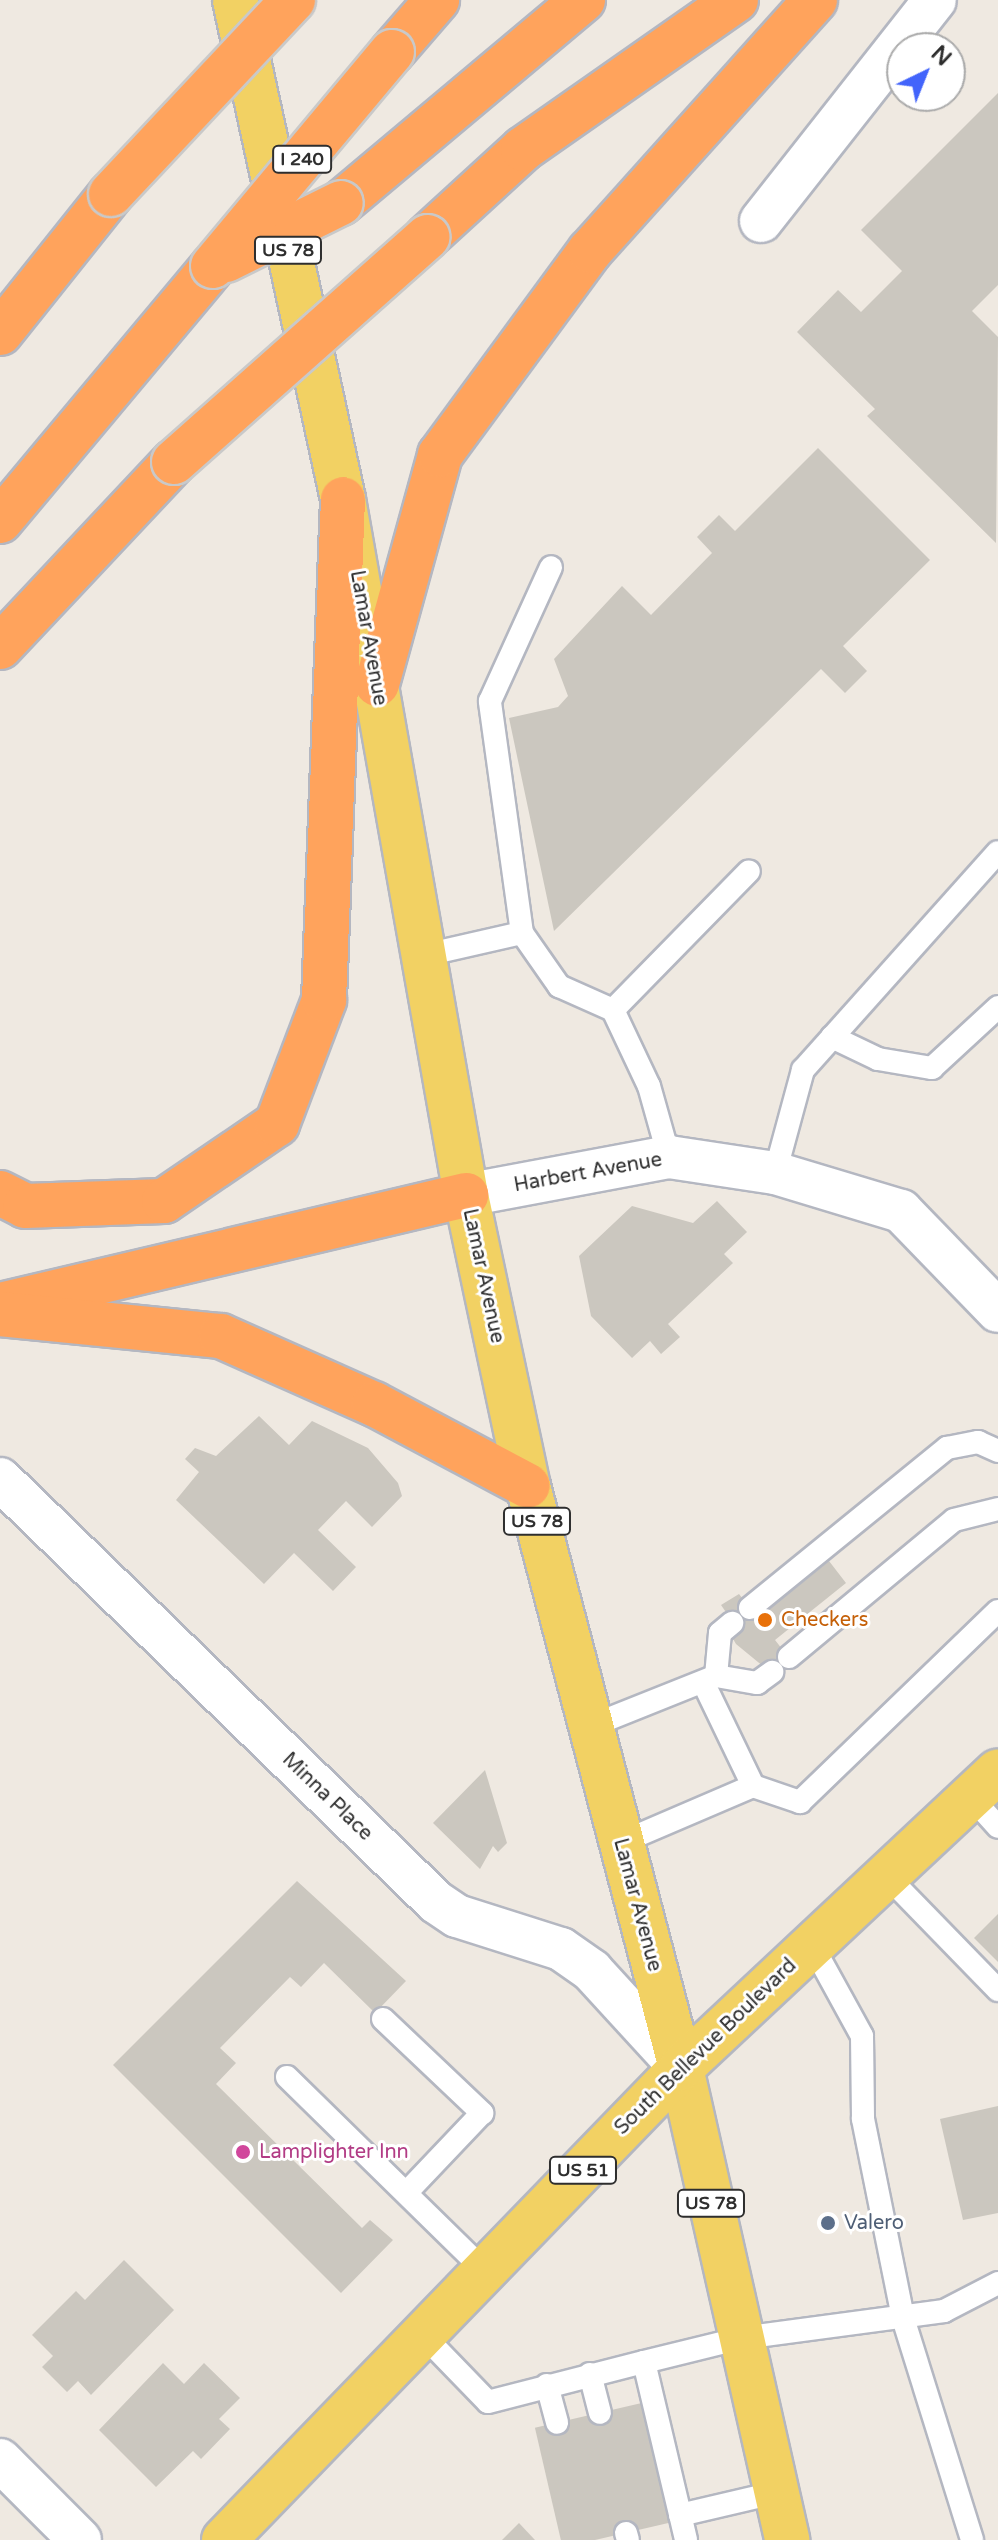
<!DOCTYPE html>
<style>
body{margin:0}
#map{position:relative;width:998px;height:2540px;overflow:hidden;background:#efe9e1;font-family:"Varela Round",sans-serif}
div>[style]{position:absolute}
.building>*{inset:0;background:#cbc7bf;transform-origin:0 0}
.roads{filter:drop-shadow(2px 0 #b4b7c1) drop-shadow(-2px 0 #b4b7c1) drop-shadow(0 2px #b4b7c1) drop-shadow(0 -2px #b4b7c1)}
.lane>*{height:22px;margin:-11px;padding:0 11px;transform-origin:11px;border-radius:11px;background:#fff}
.street>*{height:42px;margin:-21px;padding:0 21px;transform-origin:21px;border-radius:21px;background:#fff}
.primary>*{height:44px;margin:-22px;padding:0 22px;transform-origin:22px;border-radius:22px;background:#f2d163}
.highway>*{height:44px;margin:-22px;padding:0 22px;transform-origin:22px;border-radius:22px;background:#ffa35c}
.bridges{filter:drop-shadow(2px 0 #c9c9c9) drop-shadow(-2px 0 #c9c9c9) drop-shadow(0 2px #c9c9c9) drop-shadow(0 -2px #c9c9c9)}
.highway-bridge>*{height:44px;margin:-22px;padding:0 22px;transform-origin:22px;border-radius:22px;background:#ffa35c}
.dots>*{width:22px;height:22px;translate:-50% -50%;box-sizing:border-box;border:4px solid #fff;border-radius:50%}
span{translate:-50% -50%;white-space:nowrap;text-align:center;line-height:1.15;-webkit-text-stroke:6px #fff;paint-order:stroke}
.shield-label span{padding:2px 6px;background:#fff;border:2px solid;border-radius:6px;-webkit-text-stroke-width:0}
.shield-label{font-size:18px;color:#2e2e2e;font-weight:700}
.street-label{font-size:20px;color:#2e2e2e}
.food-label{font-size:20px;color:#c56008}
.left{translate:0 -50%;text-align:left}
.hotel-label{font-size:20px;color:#b23c85}
.service-label{font-size:20px;color:#4e5e75}
.north{position:absolute;left:886px;top:32px;width:80px;height:80px;box-sizing:border-box;background:#fff;border:2px solid #ababab;border-radius:50%;rotate:43deg;font-size:22px;font-weight:700;line-height:32px;text-align:center;color:#2e2e2e}
.north::after{content:'';display:block;margin:auto;width:28px;height:36px;background:#4264fb;clip-path:polygon(50% 0,100% 100%,50% 72%,0 100%)}
</style>
<div id="map">
<div class="building">
<div style="clip-path:polygon(998px 93px,998px 285px,972px 311px,998px 337px,996px 543px,867px 416px,875px 409px,797px 332px,838px 290px,861px 312px,902px 271px,861px 230px)"></div>
<div style="clip-path:polygon(818px 448px,930px 560px,843px 646px,867px 671px,845px 693px,821px 669px,554px 931px,509px 718px,558px 707px,568px 696px,554px 659px,622px 586px,651px 615px,712px 553px,697px 537px,719px 515px,735px 531px)"></div>
<div style="clip-path:polygon(717px 1201px,747px 1232px,724px 1254px,733px 1263px,668px 1324px,680px 1337px,661px 1354px,650px 1341px,632px 1358px,591px 1316px,579px 1256px,632px 1206px,693px 1223px)"></div>
<div style="clip-path:polygon(259px 1416px,289px 1445px,312px 1421px,368px 1448px,398px 1483px,402px 1496px,372px 1527px,346px 1501px,318px 1530px,356px 1567px,333px 1591px,294px 1553px,264px 1584px,176px 1500px,199px 1472px,185px 1459px,195px 1448px,216px 1456px)"></div>
<div style="clip-path:polygon(829px 1561px,846px 1583px,775px 1640px,793px 1663px,776px 1677px,736px 1644px,729px 1632px,736px 1627px,721px 1605px,739px 1594px,758px 1618px)"></div>
<div style="clip-path:polygon(485px 1770px,507px 1843px,498px 1852px,493px 1846px,480px 1869px,433px 1823px)"></div>
<div style="clip-path:polygon(297px 1881px,406px 1981px,375px 2013px,324px 1963px,301px 1987px,290px 1977px,220px 2048px,236px 2063px,216px 2084px,362px 2228px,370px 2220px,393px 2240px,341px 2293px,113px 2065px)"></div>
<div style="clip-path:polygon(998px 1914px,998px 1962px,974px 1938px)"></div>
<div style="clip-path:polygon(998px 2106px,998px 2213px,963px 2220px,940px 2119px)"></div>
<div style="clip-path:polygon(124px 2260px,174px 2310px,91px 2395px,78px 2381px,67px 2392px,42px 2367px,53px 2356px,32px 2335px,76px 2291px,85px 2300px)"></div>
<div style="clip-path:polygon(163px 2363px,184px 2384px,204px 2363px,240px 2398px,219px 2419px,230px 2429px,201px 2459px,193px 2451px,156px 2487px,99px 2430px)"></div>
<div style="left:646px;top:2402px;width:123px;height:114px;rotate:77deg"></div>
<div style="clip-path:polygon(519px 2523px,535px 2540px,502px 2540px)"></div>
</div>
<div class="roads">
<div class="lane">
<div style="left:522px;top:933px;width:234px;rotate:-97.9deg"></div>
<div style="left:490px;top:701px;width:147px;rotate:-65.5deg"></div>
<div style="left:425px;top:955px;width:99px;rotate:-12.8deg"></div>
<div style="left:522px;top:933px;width:65px;rotate:55.1deg"></div>
<div style="left:559px;top:986px;width:59px;rotate:24deg"></div>
<div style="left:613px;top:1010px;width:194px;rotate:-45.6deg"></div>
<div style="left:613px;top:1010px;width:84px;rotate:64.7deg"></div>
<div style="left:649px;top:1086px;width:74px;rotate:74.3deg"></div>
<div style="left:832px;top:1037px;width:51px;rotate:25.6deg"></div>
<div style="left:878px;top:1059px;width:55px;rotate:9.5deg"></div>
<div style="left:932px;top:1068px;width:90px;rotate:-42.7deg"></div>
<div style="left:775px;top:1173px;width:107px;rotate:-74.8deg"></div>
<div style="left:803px;top:1070px;width:292px;rotate:-48.2deg"></div>
<div style="left:750px;top:1608px;width:254px;rotate:-39.1deg"></div>
<div style="left:947px;top:1448px;width:32px;rotate:-11deg"></div>
<div style="left:978px;top:1442px;width:22px;rotate:24deg"></div>
<div style="left:789px;top:1657px;width:214px;rotate:-39.7deg"></div>
<div style="left:954px;top:1520px;width:45px;rotate:-14deg"></div>
<div style="left:716px;top:1676px;width:42px;rotate:9.7deg"></div>
<div style="left:757px;top:1683px;width:19px;rotate:-36deg"></div>
<div style="left:704px;top:1684px;width:113px;rotate:64.3deg"></div>
<div style="left:591px;top:1726px;width:135px;rotate:-21.8deg"></div>
<div style="left:716px;top:1676px;width:43px;rotate:-84.7deg"></div>
<div style="left:720px;top:1633px;width:16px;rotate:-40deg"></div>
<div style="left:971px;top:1797px;width:40px;rotate:48deg"></div>
<div style="left:620px;top:1843px;width:145px;rotate:-23.2deg"></div>
<div style="left:753px;top:1786px;width:50px;rotate:18.8deg"></div>
<div style="left:800px;top:1802px;width:275px;rotate:-44deg"></div>
<div style="left:887px;top:1876px;width:159px;rotate:45.8deg"></div>
<div style="left:812px;top:1945px;width:104px;rotate:61.2deg"></div>
<div style="left:862px;top:2036px;width:83px;rotate:89.3deg"></div>
<div style="left:863px;top:2119px;width:203px;rotate:78.6deg"></div>
<div style="left:903px;top:2318px;width:232px;rotate:72.7deg"></div>
<div style="left:383px;top:2019px;width:137px;rotate:43.5deg"></div>
<div style="left:482px;top:2113px;width:110px;rotate:133.5deg"></div>
<div style="left:287px;top:2077px;width:277px;rotate:44.4deg"></div>
<div style="left:423px;top:2335px;width:93px;rotate:45.9deg"></div>
<div style="left:488px;top:2402px;width:161px;rotate:-14.4deg"></div>
<div style="left:644px;top:2362px;width:183px;rotate:76.7deg"></div>
<div style="left:644px;top:2362px;width:101px;rotate:-13.8deg"></div>
<div style="left:742px;top:2338px;width:204px;rotate:-7.6deg"></div>
<div style="left:944px;top:2311px;width:61px;rotate:-27.4deg"></div>
<div style="left:590px;top:2374px;width:40px;rotate:75.6deg"></div>
<div style="left:547px;top:2385px;width:39px;rotate:75deg"></div>
<div style="left:680px;top:2515px;width:101px;rotate:-13.2deg"></div>
<div style="left:626px;top:2533px;width:7px;rotate:74deg"></div>
</div>
<div class="street">
<div style="left:761px;top:221px;width:281px;rotate:-51.8deg"></div>
<div style="left:466px;top:1195px;width:207px;rotate:-10.6deg"></div>
<div style="left:669px;top:1157px;width:107px;rotate:8.6deg"></div>
<div style="left:775px;top:1173px;width:132px;rotate:16.8deg"></div>
<div style="left:901px;top:1211px;width:139px;rotate:45.9deg"></div>
<div style="left:0;top:1479px;width:607px;rotate:44.13deg"></div>
<div style="left:436px;top:1902px;width:25px;rotate:34deg"></div>
<div style="left:457px;top:1916px;width:109px;rotate:17.6deg"></div>
<div style="left:561px;top:1949px;width:38px;rotate:35deg"></div>
<div style="left:592px;top:1971px;width:132px;rotate:47.5deg"></div>
<div style="left:0;top:2460px;width:113px;rotate:45deg"></div>
</div>
<div class="primary">
<div style="left:235px;top:0;width:511px;rotate:77.79deg"></div>
<div style="left:343px;top:499px;width:707px;rotate:79.98deg"></div>
<div style="left:466px;top:1195px;width:298px;rotate:78deg"></div>
<div style="left:528px;top:1486px;width:602px;rotate:75.27deg"></div>
<div style="left:681px;top:2068px;width:484px;rotate:77.3deg"></div>
<div style="left:224px;top:2540px;width:657px;rotate:-45.93deg"></div>
<div style="left:681px;top:2068px;width:434px;rotate:-43.1deg"></div>
</div>
<div class="highway">
<div style="left:392px;top:52px;width:69px;rotate:-49.1deg"></div>
<div style="left:341px;top:203px;width:316px;rotate:-40deg"></div>
<div style="left:427px;top:237px;width:130px;rotate:-42.5deg"></div>
<div style="left:523px;top:149px;width:260px;rotate:-35deg"></div>
<div style="left:0;top:333px;width:178px;rotate:-51.4deg"></div>
<div style="left:0;top:521px;width:332px;rotate:-50.1deg"></div>
<div style="left:0;top:647px;width:254px;rotate:-46.8deg"></div>
<div style="left:377px;top:684px;width:238px;rotate:-74.6deg"></div>
<div style="left:440px;top:455px;width:253px;rotate:-53.7deg"></div>
<div style="left:590px;top:251px;width:337px;rotate:-48.1deg"></div>
<div style="left:0;top:1193px;width:28px;rotate:27deg"></div>
<div style="left:25px;top:1206px;width:139px;rotate:-2.1deg"></div>
<div style="left:164px;top:1201px;width:137px;rotate:-34.3deg"></div>
<div style="left:277px;top:1124px;width:133px;rotate:-69.2deg"></div>
<div style="left:324px;top:1000px;width:501px;rotate:-87.83deg"></div>
<div style="left:5px;top:1304px;width:474px;rotate:-13.3deg"></div>
<div style="left:0;top:1314px;width:222px;rotate:5.7deg"></div>
<div style="left:221px;top:1336px;width:167px;rotate:24deg"></div>
<div style="left:374px;top:1404px;width:174px;rotate:28deg"></div>
</div>
</div>
<div class="bridges">
<div class="highway-bridge">
<div style="left:111px;top:194px;width:266px;rotate:-46.8deg"></div>
<div style="left:226px;top:260px;width:128px;rotate:-26.4deg"></div>
<div style="left:213px;top:266px;width:279px;rotate:-50.1deg"></div>
<div style="left:174px;top:462px;width:339px;rotate:-41.6deg"></div>
</div>
</div>
<div class="dots">
<div style="left:765px;top:1620px;background:#e8710a"></div>
<div style="left:243px;top:2152px;background:#d1479c"></div>
<div style="left:828px;top:2223px;background:#5c6f8a"></div>
</div>
<div class="shield-label">
<span style="left:302px;top:159px">I 240</span>
<span style="left:288px;top:250px">US 78</span>
<span style="left:537px;top:1521px">US 78</span>
<span style="left:583px;top:2170px">US 51</span>
<span style="left:711px;top:2203px">US 78</span>
</div>
<div class="street-label">
<span style="left:368px;top:638px;rotate:80deg">Lamar Avenue</span>
<span style="left:588px;top:1173px;rotate:-10deg">Harbert Avenue</span>
<span style="left:483px;top:1276px;rotate:78deg">Lamar Avenue</span>
<span style="left:327px;top:1797px;rotate:44deg">Minna Place</span>
<span style="left:637px;top:1905px;rotate:75deg">Lamar Avenue</span>
<span style="left:706px;top:2047px;rotate:-44deg">South Bellevue Boulevard</span>
</div>
<div class="food-label">
<span class="left" style="left:781px;top:1620px">Checkers</span>
</div>
<div class="hotel-label">
<span class="left" style="left:259px;top:2152px">Lamplighter Inn</span>
</div>
<div class="service-label">
<span class="left" style="left:844px;top:2223px">Valero</span>
</div>
<div class="north">N</div>
</div>
